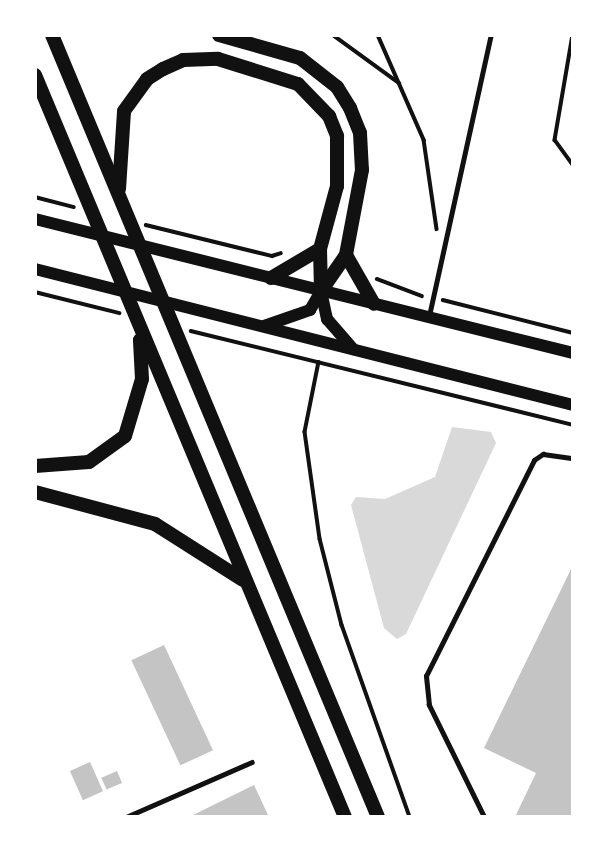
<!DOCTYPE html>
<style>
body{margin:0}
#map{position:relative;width:608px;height:852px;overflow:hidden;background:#fff;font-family:"Nunito Sans",sans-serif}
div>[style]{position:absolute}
.water>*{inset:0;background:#d9d9d9}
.building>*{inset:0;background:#c4c4c4;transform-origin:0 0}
.path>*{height:3.5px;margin:-1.75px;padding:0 1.75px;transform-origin:1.75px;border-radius:1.75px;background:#111}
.service>*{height:4.5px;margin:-2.25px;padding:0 2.25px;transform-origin:2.25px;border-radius:2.25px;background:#111}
.tertiary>*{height:12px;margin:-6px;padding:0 6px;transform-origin:6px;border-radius:6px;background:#111}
.secondary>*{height:14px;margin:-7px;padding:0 7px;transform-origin:7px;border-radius:7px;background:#111}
span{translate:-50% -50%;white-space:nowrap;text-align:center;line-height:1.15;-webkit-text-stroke:7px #fff;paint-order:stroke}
.frame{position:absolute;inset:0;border:37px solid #fff;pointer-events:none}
</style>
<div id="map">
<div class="water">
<div style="clip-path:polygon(452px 427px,491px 432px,496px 443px,406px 634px,397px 639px,384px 628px,351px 505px,356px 497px,385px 499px,435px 477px)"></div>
</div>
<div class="building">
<div style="clip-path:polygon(573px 565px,573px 817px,515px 817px,536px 773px,484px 748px)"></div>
<div style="left:164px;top:645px;width:116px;height:36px;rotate:65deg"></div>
<div style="left:90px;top:762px;width:32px;height:22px;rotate:66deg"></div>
<div style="left:117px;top:771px;width:13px;height:17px;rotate:67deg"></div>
<div style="clip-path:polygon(254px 785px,268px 815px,189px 817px)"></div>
</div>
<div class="path">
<div style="left:333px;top:35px;width:82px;rotate:36deg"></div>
<div style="left:378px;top:35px;width:115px;rotate:66.3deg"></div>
<div style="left:424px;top:140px;width:90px;rotate:81.7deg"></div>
<div style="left:573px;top:35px;width:107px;rotate:99.7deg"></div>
<div style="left:555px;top:140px;width:31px;rotate:54deg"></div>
<div style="left:35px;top:197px;width:40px;rotate:14.4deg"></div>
<div style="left:146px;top:225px;width:130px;rotate:13.8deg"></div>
<div style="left:272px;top:256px;width:9px;rotate:-18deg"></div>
<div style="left:377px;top:279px;width:48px;rotate:20.7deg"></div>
<div style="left:35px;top:292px;width:87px;rotate:14deg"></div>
<div style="left:443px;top:300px;width:134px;rotate:14.2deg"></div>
<div style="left:191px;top:331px;width:393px;rotate:13.8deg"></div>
<div style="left:319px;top:362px;width:71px;rotate:101.3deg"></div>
<div style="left:305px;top:432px;width:108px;rotate:82deg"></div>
<div style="left:320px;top:539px;width:89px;rotate:75.7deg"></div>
<div style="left:342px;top:625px;width:204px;rotate:70.5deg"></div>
</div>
<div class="service">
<div style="left:429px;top:316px;width:288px;rotate:-77.6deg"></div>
<div style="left:126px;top:817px;width:137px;rotate:-23.6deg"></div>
<div style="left:484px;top:817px;width:125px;rotate:-116.2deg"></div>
<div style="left:429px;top:705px;width:29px;rotate:-96deg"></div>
<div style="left:426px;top:676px;width:241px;rotate:-63.4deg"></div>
<div style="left:534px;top:460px;width:11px;rotate:-34deg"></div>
<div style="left:543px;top:454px;width:30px;rotate:8deg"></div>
</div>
<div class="tertiary">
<div style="left:35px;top:219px;width:554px;rotate:13.99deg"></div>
<div style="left:35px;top:269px;width:555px;rotate:14.19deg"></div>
<div style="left:321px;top:291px;width:29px;rotate:78deg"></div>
<div style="left:327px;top:319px;width:40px;rotate:49deg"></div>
<div style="left:264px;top:326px;width:49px;rotate:-19.2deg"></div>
<div style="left:310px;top:310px;width:22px;rotate:-60deg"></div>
</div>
<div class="secondary">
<div style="left:52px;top:35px;width:847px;rotate:67.37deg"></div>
<div style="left:219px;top:35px;width:84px;rotate:15.9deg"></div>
<div style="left:300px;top:58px;width:47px;rotate:38.1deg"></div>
<div style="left:337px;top:87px;width:25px;rotate:58deg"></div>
<div style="left:350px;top:108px;width:27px;rotate:68deg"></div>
<div style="left:360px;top:133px;width:37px;rotate:87deg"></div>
<div style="left:362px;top:170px;width:86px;rotate:100.7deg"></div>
<div style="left:346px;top:255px;width:44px;rotate:124.8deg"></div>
<div style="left:35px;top:75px;width:804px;rotate:67.33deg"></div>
<div style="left:119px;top:189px;width:78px;rotate:-86.3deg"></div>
<div style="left:124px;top:111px;width:39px;rotate:-54deg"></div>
<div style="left:147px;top:79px;width:19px;rotate:-32deg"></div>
<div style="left:163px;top:69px;width:22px;rotate:-24deg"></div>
<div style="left:183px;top:60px;width:35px;rotate:-2deg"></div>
<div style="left:218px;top:59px;width:84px;rotate:17.4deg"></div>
<div style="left:298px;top:84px;width:45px;rotate:45.9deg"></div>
<div style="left:329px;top:116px;width:22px;rotate:68deg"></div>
<div style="left:337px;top:136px;width:50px;rotate:90deg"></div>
<div style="left:337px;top:186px;width:65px;rotate:105.1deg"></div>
<div style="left:320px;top:249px;width:42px;rotate:88.6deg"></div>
<div style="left:346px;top:255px;width:56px;rotate:60.3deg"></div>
<div style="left:271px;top:278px;width:57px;rotate:-30.6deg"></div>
<div style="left:35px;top:466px;width:54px;rotate:-4.2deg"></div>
<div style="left:89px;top:462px;width:44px;rotate:-35.8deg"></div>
<div style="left:125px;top:436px;width:59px;rotate:-73.4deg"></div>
<div style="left:142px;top:379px;width:39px;rotate:-93deg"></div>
<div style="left:35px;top:492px;width:124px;rotate:14.9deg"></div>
<div style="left:155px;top:524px;width:104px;rotate:32.5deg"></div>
</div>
<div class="frame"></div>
</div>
